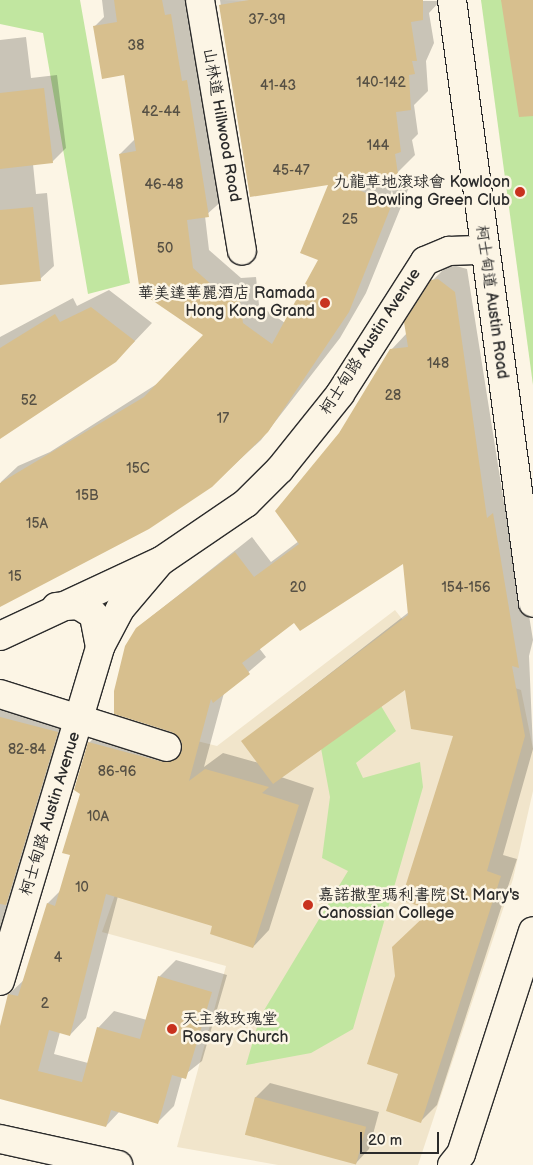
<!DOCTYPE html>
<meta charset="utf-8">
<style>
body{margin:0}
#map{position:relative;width:533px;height:1165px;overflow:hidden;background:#fcf5e5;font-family:"Balsamiq Sans","LXGW WenKai TC",sans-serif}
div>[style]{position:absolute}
.built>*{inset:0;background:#f1e5cb}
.green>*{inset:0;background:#c1e6a0}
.shadow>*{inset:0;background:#0003}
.building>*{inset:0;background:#d7bf8e;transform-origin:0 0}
.roads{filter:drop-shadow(1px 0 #2b2b2b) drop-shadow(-1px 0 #2b2b2b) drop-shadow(0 1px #2b2b2b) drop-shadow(0 -1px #2b2b2b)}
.street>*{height:28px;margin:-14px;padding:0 14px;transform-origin:14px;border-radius:14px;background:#fcf5e5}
.secondary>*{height:28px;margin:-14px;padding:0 14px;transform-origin:14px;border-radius:14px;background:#fcf5e5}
.dots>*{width:14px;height:14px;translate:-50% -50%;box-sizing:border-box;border:2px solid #fcf5e5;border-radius:50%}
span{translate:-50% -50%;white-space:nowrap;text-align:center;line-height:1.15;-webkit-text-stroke:5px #fcf5e5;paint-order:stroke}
.number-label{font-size:14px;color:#565044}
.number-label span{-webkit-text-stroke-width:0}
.street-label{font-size:16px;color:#2b2b2b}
.poi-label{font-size:16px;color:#2b2b2b}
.right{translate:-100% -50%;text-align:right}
.left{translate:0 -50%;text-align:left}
.scale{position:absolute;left:360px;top:1132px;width:79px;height:22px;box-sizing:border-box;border:2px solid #2b2b2b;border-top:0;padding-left:6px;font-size:15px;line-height:18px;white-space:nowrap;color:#2b2b2b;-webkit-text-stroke:4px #fcf5e5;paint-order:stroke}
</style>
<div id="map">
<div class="built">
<div style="clip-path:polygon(395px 610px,437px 663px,521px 690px,533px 749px,533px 791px,513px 879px,418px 1165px,278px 1165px,177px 1147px,226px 966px,102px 932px,167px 747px,173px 735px,217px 746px)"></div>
</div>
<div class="green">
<div style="clip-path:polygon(0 0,80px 0,130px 283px,88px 294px,43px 33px,0 24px)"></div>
<div style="clip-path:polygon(481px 0,533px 0,533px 385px)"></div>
<div style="clip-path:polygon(371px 689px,396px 731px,356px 763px,363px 778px,420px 762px,423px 787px,353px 1029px,311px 1053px,246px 1065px,260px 1017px,348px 871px,322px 858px,330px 797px,318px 732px)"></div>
</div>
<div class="shadow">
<div style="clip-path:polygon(102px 0,188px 0,225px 198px,205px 216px,209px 250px,241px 278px,256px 277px,259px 305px,285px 323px,320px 260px,330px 183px,251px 196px,220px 0,440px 1px,429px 13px,434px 43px,426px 61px,428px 91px,414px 105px,418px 134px,412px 140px,415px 155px,397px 173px,381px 175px,409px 187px,366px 293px,340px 338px,261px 440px,211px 486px,148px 528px,0 606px,1px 482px,18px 466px,50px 452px,160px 382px,204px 335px,120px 154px,135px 139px,125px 74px,95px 26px,104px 17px)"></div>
<div style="clip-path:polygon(26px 37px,31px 78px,57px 75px,66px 148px,52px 162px,33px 164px,36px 194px,47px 193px,54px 266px,40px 279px,0 284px,0 40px)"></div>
<div style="clip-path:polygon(evenodd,449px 264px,467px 269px,504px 503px,510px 498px,533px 640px,529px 656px,533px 749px,503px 855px,517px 859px,437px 1105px,421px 1121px,400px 1074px,433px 910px,454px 735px,406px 687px,281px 777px,314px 788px,269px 930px,253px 947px,214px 925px,118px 896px,86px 1018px,70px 1035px,60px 1032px,54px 1054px,88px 1063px,98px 1028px,114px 1011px,147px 1020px,159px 977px,176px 960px,227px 975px,202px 1061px,182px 1077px,174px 1106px,157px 1123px,120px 1111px,106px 1126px,0 1098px,0 1031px,9px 994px,25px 979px,48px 903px,61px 890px,72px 855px,89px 743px,105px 726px,184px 745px,179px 735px,115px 713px,137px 628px,252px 537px,271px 562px,299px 541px,340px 434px,391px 350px,407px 333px,432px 281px,449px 264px,404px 562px,409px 612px,243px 741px,259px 763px,223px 753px,204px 767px,224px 693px,266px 657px,259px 648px,294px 622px,404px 562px)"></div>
<div style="clip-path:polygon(109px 290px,152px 323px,133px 343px,0 437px,0 337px,73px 298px,77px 306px)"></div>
<div style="clip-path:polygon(0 694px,72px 717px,0 956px)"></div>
<div style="clip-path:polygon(270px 1083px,379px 1112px,369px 1149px,356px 1163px,247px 1134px,256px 1097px)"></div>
</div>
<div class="building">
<div style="clip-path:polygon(114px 0,162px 0,165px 15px,171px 14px,182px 81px,187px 80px,209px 217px,187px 220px,193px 268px,223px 295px,239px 294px,243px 323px,272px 344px,318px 260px,300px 253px,328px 185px,250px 197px,219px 5px,249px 0,423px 0,423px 20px,411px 22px,417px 61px,412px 61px,415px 74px,409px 75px,411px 110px,396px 112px,401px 152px,395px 154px,398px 174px,342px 183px,392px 204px,349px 312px,268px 432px,212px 487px,149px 529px,0 607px,0 483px,144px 397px,203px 335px,140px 292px,119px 154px,136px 151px,124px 75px,102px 79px,93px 26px,117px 22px)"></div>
<div style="clip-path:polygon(501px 0,533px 0,533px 116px,519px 117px)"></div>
<div style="clip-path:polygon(44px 88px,53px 163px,0 169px,0 93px)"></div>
<div style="clip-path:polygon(33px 207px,41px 281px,0 285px,0 210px)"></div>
<div style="clip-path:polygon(438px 279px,455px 292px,487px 518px,493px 513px,519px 668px,512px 666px,525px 736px,487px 871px,501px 876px,421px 1123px,386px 1111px,398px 1074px,367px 1064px,395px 976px,392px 947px,431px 910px,401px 900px,453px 736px,411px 729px,405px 690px,273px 784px,241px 741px,408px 615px,403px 564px,300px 631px,294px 623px,242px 663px,250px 674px,213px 703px,211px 699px,189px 781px,205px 769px,269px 787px,262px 793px,299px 805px,253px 948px,210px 934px,212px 926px,106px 894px,70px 1036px,49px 1030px,38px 1071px,82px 1082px,97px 1027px,140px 1039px,158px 976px,212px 992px,186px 1079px,172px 1075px,158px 1124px,111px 1110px,106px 1127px,0 1099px,0 1026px,8px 994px,18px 996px,47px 903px,55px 906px,70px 855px,62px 853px,80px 794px,74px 790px,88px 742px,163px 762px,177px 759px,182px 751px,182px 743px,172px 732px,114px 714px,114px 691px,125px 646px,136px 628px,235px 552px,254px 577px,299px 544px,275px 511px,339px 433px,390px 349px,408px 347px,404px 322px,431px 280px)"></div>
<div style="clip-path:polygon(91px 307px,135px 341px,116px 362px,0 439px,0 348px,55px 314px,60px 322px)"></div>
<div style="clip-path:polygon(0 717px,58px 732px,6px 905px,0 904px)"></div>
<div style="left:255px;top:1097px;width:115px;height:39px;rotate:15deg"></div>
</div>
<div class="roads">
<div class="street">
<div style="left:200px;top:0;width:254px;rotate:80.5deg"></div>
<div style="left:0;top:636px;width:178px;rotate:-25deg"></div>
<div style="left:161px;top:561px;width:103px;rotate:-34.3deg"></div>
<div style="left:246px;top:503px;width:48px;rotate:-45deg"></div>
<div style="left:280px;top:469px;width:96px;rotate:-51.3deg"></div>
<div style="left:340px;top:394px;width:158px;rotate:-57.4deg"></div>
<div style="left:425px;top:261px;width:26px;rotate:-23deg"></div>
<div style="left:449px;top:251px;width:34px;rotate:-2deg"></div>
<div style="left:100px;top:647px;width:43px;rotate:-62.2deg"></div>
<div style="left:120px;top:609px;width:59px;rotate:-49.8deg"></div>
<div style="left:0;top:694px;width:175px;rotate:17.6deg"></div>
<div style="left:0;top:981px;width:349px;rotate:-73.3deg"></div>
<div style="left:100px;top:647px;width:33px;rotate:-101deg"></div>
<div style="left:94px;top:615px;width:19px;rotate:-148deg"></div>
<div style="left:78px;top:605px;width:22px;rotate:175deg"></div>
</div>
<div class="secondary">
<div style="left:452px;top:0;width:608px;rotate:82.35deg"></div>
<div style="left:0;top:1139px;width:121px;rotate:12.4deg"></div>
<div style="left:452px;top:1165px;width:14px;rotate:-51deg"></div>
<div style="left:461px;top:1154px;width:234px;rotate:-72.1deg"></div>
</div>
</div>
<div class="dots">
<div style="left:520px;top:192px;background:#c8321e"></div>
<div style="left:325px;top:303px;background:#c8321e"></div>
<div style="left:308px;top:905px;background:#c8321e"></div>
<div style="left:172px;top:1029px;background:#c8321e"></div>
</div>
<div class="number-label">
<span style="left:267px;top:20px">37-39</span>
<span style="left:136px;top:46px">38</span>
<span style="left:381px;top:83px">140-142</span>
<span style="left:278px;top:86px">41-43</span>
<span style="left:161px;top:112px">42-44</span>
<span style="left:378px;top:146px">144</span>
<span style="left:291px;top:171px">45-47</span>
<span style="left:164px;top:185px">46-48</span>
<span style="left:350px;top:220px">25</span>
<span style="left:165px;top:249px">50</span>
<span style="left:438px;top:364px">148</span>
<span style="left:393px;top:396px">28</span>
<span style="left:29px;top:401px">52</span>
<span style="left:223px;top:419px">17</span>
<span style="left:138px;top:469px">15C</span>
<span style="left:87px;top:496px">15B</span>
<span style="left:37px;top:524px">15A</span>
<span style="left:15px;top:577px">15</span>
<span style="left:298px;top:588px">20</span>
<span style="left:466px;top:588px">154-156</span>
<span style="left:27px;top:750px">82-84</span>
<span style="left:117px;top:772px">86-96</span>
<span style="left:98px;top:817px">10A</span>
<span style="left:82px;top:888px">10</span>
<span style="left:58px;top:958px">4</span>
<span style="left:45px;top:1004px">2</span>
</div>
<div class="street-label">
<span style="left:221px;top:125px;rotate:80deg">山林道 Hillwood Road</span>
<span style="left:491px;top:302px;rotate:82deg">柯士甸道 Austin Road</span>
<span style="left:371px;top:342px;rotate:-57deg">柯士甸路 Austin Avenue</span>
<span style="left:51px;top:814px;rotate:-73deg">柯士甸路 Austin Avenue</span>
</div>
<div class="poi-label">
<span class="right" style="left:510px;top:192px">九龍草地滾球會 Kowloon<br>Bowling Green Club</span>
<span class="right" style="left:315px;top:303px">華美達華麗酒店 Ramada<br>Hong Kong Grand</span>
<span class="left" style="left:318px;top:905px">嘉諾撒聖瑪利書院 St. Mary's<br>Canossian College</span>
<span class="left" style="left:182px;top:1029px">天主教玫瑰堂<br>Rosary Church</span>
</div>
<div class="scale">20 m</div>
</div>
